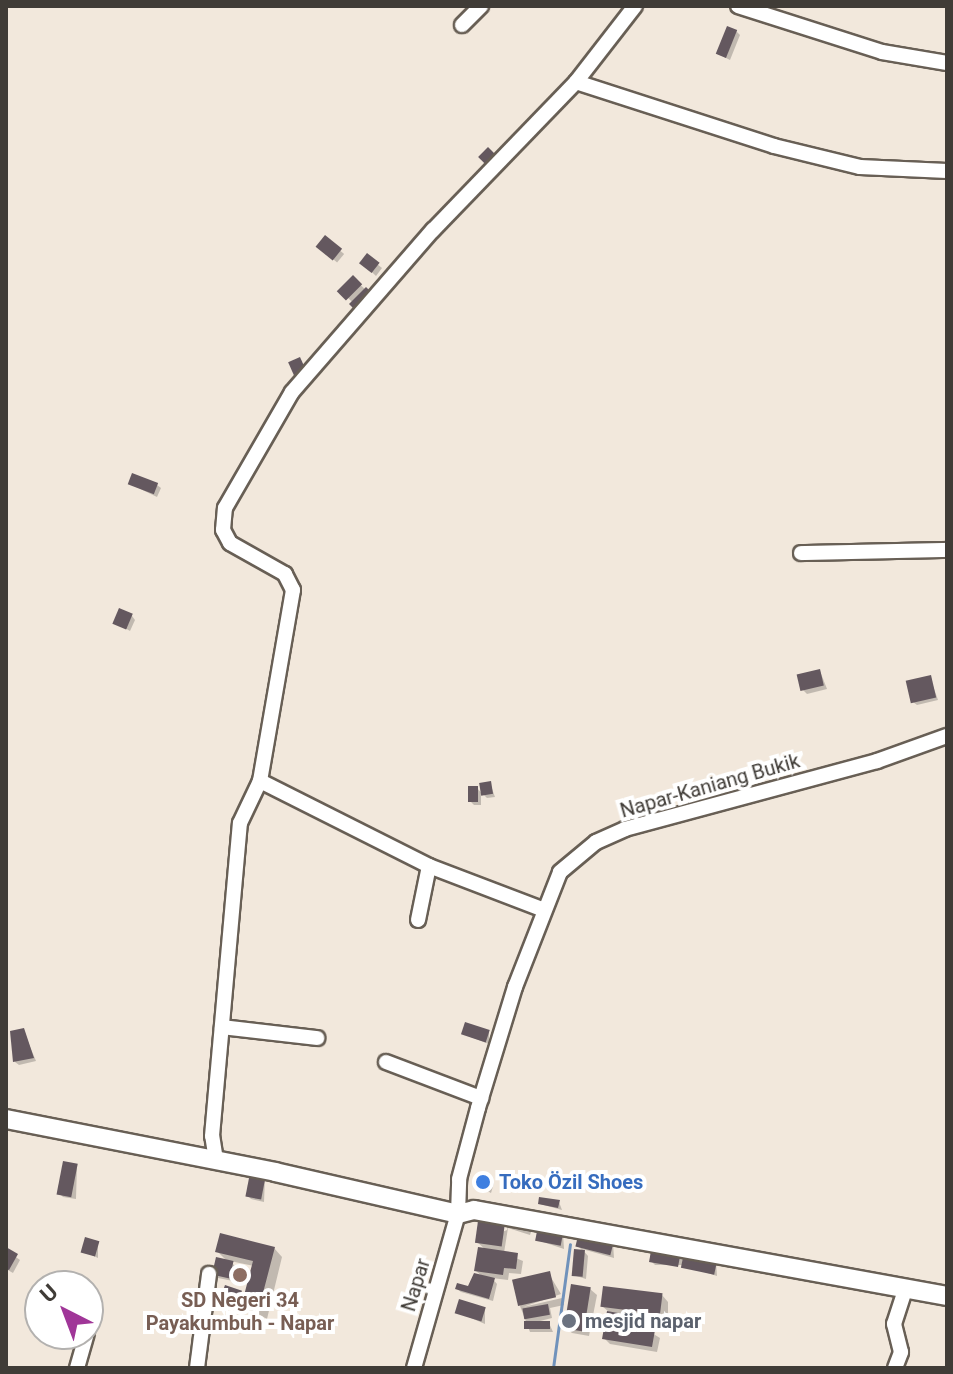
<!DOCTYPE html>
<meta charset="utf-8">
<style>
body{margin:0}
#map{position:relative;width:953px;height:1374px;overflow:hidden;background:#f2e8dc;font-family:Roboto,sans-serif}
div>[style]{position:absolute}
.shadow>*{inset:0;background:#0003;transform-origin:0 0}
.stream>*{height:3px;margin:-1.5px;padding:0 1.5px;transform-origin:1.5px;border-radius:1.5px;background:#7092bb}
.building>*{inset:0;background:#64585f;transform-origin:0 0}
.roads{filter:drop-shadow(2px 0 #685f55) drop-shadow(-2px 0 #685f55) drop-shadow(0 2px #685f55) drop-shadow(0 -2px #685f55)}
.minor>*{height:14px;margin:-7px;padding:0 7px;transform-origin:7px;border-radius:7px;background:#fff}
.major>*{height:18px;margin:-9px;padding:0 9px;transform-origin:9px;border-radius:9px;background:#fff}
.dots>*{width:22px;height:22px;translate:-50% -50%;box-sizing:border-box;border:4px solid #fff;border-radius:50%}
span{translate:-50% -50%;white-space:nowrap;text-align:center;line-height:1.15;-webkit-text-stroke:8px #fff;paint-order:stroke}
.street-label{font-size:20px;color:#403c37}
.shop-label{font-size:20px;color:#366cbe;font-weight:700}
.left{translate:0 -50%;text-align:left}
.education-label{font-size:20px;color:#785e54;font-weight:700}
.worship-label{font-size:20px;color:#5b616d;font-weight:700}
.frame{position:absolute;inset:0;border:8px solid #403c37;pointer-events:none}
.north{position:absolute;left:24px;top:1270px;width:80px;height:80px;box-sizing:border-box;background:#fff;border:2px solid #b3b1af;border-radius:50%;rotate:318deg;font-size:22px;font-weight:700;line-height:32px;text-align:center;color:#403c37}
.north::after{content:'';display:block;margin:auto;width:28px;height:36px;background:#a03698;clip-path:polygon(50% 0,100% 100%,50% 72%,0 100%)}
</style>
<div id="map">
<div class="shadow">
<div style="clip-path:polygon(736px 31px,740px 35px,730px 60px,718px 54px)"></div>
<div style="left:325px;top:238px;width:25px;height:11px;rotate:40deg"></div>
<div style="clip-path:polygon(367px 256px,382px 268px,376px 276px,362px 263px)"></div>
<div style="left:353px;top:278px;width:18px;height:18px;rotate:43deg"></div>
<div style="clip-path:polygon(130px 484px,157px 485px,161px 488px,157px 497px)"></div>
<div style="clip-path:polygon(132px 616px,135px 620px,130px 631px,115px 622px)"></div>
<div style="clip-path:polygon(820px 671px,827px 689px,807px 694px,803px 690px)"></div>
<div style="clip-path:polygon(930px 677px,938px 700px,917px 705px,913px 702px)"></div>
<div style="clip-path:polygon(490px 783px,495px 797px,487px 798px,481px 792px,481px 805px,474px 805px,470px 801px,477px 788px,483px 795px)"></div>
<div style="clip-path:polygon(23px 1030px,36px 1061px,19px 1065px,15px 1062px)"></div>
<div style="clip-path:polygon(489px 1032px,489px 1044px,463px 1034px)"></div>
<div style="clip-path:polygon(77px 1166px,76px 1199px,63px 1197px,60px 1194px)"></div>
<div style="clip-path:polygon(265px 1178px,264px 1202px,251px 1199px,247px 1195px)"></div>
<div style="clip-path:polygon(490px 1179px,494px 1183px,491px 1193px,480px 1187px)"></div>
<div style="clip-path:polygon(559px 1202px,562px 1210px,540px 1204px)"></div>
<div style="clip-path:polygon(509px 1221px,532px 1229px,530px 1235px,508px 1228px,504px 1253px,523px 1261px,521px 1274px,509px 1273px,508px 1280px,492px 1278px,497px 1284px,493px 1301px,461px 1292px,457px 1289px,470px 1288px,483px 1277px,476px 1271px,486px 1250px,477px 1242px,507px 1230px)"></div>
<div style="clip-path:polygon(563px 1233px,564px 1249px,537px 1240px)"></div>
<div style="clip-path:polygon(98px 1242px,98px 1258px,83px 1251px)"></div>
<div style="clip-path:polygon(613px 1243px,614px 1258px,582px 1249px,588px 1256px,586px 1279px,573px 1275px,584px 1252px,578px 1246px)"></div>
<div style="clip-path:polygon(274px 1248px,282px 1257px,267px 1319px,242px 1305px,239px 1313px,224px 1308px,221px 1305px,241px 1292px,246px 1297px,254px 1266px,230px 1261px,236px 1267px,233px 1281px,218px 1278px,214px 1274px,228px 1262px,217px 1251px)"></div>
<div style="clip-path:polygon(6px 1250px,20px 1260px,13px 1273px,6px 1269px)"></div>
<div style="clip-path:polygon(662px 1250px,716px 1262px,717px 1276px,682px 1265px,655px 1265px,651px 1261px)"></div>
<div style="clip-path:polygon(549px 1274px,561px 1294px,523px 1307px,562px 1298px,564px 1305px,550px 1308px,552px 1318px,540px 1321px,549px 1323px,553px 1332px,530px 1332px,520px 1306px)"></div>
<div style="clip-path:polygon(590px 1289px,597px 1295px,589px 1336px,572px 1333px,565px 1327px)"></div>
<div style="clip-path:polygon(662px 1295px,668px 1302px,668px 1329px,634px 1322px,660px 1338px,657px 1352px,610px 1344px,604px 1338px,609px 1312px,602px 1306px)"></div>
<div style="clip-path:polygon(88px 1296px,98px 1301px,97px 1310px,88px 1309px)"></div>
<div style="clip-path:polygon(485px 1309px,485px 1324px,457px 1312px)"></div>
</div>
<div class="stream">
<div style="left:553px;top:1368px;width:125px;rotate:-82.2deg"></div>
</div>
<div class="building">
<div style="left:727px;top:26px;width:11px;height:30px;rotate:22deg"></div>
<div style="left:488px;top:147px;width:13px;height:14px;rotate:45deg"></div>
<div style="left:325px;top:235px;width:22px;height:15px;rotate:39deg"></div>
<div style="left:367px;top:253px;width:16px;height:13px;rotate:38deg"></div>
<div style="left:353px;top:275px;width:13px;height:23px;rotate:45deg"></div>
<div style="left:366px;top:287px;width:13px;height:24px;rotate:45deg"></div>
<div style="left:300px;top:357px;width:17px;height:13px;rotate:66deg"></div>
<div style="left:132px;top:473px;width:28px;height:12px;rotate:21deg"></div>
<div style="left:119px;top:608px;width:15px;height:17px;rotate:23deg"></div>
<div style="left:820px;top:669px;width:17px;height:24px;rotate:77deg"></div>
<div style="left:931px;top:675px;width:23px;height:26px;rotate:77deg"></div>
<div style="left:491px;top:781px;width:13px;height:12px;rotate:81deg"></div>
<div style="left:478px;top:786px;width:16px;height:10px;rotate:90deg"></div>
<div style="left:465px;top:1022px;width:26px;height:13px;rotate:18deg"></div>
<div style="clip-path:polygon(24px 1028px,34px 1058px,13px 1062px,10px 1031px)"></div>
<div style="left:63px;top:1161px;width:15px;height:34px;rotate:11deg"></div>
<div style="left:250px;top:1173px;width:16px;height:24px;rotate:11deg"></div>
<div style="clip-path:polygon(477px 1174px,492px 1177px,488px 1191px,478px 1188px)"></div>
<div style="clip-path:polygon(539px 1197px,560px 1200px,558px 1208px,538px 1204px)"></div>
<div style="left:478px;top:1221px;width:27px;height:22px;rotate:8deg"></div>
<div style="left:538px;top:1226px;width:26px;height:15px;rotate:11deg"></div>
<div style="left:579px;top:1232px;width:36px;height:15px;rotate:14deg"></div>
<div style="clip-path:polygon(220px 1233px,275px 1247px,258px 1312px,241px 1307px,253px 1261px,215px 1252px)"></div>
<div style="left:85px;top:1237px;width:15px;height:16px;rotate:16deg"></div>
<div style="clip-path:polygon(6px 1247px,18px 1254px,9px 1270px,6px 1269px)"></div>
<div style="clip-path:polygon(478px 1247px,518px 1253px,516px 1269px,504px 1268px,503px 1275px,474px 1271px)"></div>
<div style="left:574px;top:1249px;width:11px;height:27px;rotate:5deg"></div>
<div style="clip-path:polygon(651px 1251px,681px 1251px,678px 1267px,649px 1262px)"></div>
<div style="left:684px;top:1253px;width:34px;height:15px;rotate:12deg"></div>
<div style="left:216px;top:1257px;width:18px;height:18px;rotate:13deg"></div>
<div style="left:550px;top:1271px;width:27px;height:39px;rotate:77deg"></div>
<div style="clip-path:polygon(474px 1273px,495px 1278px,489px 1299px,455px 1289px,457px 1283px,468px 1286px)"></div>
<div style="left:571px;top:1284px;width:20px;height:45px;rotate:9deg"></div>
<div style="left:225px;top:1285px;width:18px;height:21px;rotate:19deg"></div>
<div style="left:603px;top:1286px;width:60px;height:21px;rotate:7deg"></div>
<div style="left:459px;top:1299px;width:28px;height:15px;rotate:17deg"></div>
<div style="left:548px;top:1304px;width:11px;height:26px;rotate:80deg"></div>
<div style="clip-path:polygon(607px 1311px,629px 1315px,628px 1325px,655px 1330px,652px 1347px,602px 1339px)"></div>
<div style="left:632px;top:1313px;width:35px;height:10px;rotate:10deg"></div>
<div style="left:524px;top:1321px;width:26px;height:8px"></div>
</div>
<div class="roads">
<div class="minor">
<div style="left:738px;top:6px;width:151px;rotate:17.7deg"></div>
<div style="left:882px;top:52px;width:66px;rotate:9.6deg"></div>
<div style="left:462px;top:25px;width:27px;rotate:-45deg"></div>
<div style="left:576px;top:82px;width:208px;rotate:17.9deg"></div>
<div style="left:774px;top:146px;width:89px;rotate:13.7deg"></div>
<div style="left:860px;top:167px;width:87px;rotate:2.6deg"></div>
<div style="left:801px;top:553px;width:146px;rotate:-1.2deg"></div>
<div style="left:260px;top:781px;width:189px;rotate:26.7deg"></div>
<div style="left:429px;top:866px;width:123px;rotate:20.9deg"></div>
<div style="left:418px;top:920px;width:55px;rotate:-78.5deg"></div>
<div style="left:222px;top:1027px;width:96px;rotate:6.6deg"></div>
<div style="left:386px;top:1062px;width:102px;rotate:20.8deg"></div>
<div style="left:216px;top:1160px;width:24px;rotate:-99deg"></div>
<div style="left:212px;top:1136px;width:314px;rotate:-84.9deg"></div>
<div style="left:240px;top:823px;width:47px;rotate:-64.5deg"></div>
<div style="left:260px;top:781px;width:194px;rotate:-80.2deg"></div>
<div style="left:293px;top:590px;width:18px;rotate:-117deg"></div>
<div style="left:285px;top:574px;width:63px;rotate:-150.6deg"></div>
<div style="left:230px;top:543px;width:15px;rotate:-118deg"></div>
<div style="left:223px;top:530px;width:22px;rotate:-85deg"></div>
<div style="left:225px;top:508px;width:134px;rotate:-60deg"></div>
<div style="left:292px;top:392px;width:215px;rotate:-49deg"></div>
<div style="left:433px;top:230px;width:206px;rotate:-46deg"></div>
<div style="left:576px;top:82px;width:96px;rotate:-52.2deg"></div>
<div style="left:77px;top:1368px;width:35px;rotate:-74deg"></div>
<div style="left:197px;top:1368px;width:95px;rotate:-82.7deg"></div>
<div style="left:414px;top:1368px;width:160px;rotate:-74.1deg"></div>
<div style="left:458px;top:1214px;width:35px;rotate:-88deg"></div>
<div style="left:459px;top:1179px;width:73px;rotate:-75deg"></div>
<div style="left:478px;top:1108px;width:127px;rotate:-73deg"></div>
<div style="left:515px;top:987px;width:123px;rotate:-68.6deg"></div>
<div style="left:560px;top:872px;width:47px;rotate:-39.8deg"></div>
<div style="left:596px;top:842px;width:32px;rotate:-24deg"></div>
<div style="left:625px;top:829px;width:261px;rotate:-15.1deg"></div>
<div style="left:877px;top:761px;width:74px;rotate:-19.7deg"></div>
<div style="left:895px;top:1368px;width:17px;rotate:-69deg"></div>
<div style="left:901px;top:1352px;width:29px;rotate:-104deg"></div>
<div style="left:894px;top:1324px;width:38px;rotate:-72deg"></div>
</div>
<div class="major">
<div style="left:6px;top:1119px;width:274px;rotate:11.1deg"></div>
<div style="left:275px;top:1172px;width:188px;rotate:12.9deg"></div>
<div style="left:458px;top:1214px;width:16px;rotate:-14deg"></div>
<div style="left:474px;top:1210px;width:481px;rotate:10.3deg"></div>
</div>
</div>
<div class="dots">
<div style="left:483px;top:1182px;background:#3f7fe0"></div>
<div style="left:240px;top:1275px;background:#8d6e63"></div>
<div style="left:569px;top:1321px;background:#6b7280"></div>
</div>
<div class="street-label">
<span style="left:710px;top:786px;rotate:-16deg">Napar-Kaniang Bukik</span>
<span style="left:416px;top:1285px;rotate:-73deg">Napar</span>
</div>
<div class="shop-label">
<span class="left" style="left:499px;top:1182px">Toko Özil Shoes</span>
</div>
<div class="education-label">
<span style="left:240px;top:1312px">SD Negeri 34<br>Payakumbuh - Napar</span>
</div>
<div class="worship-label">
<span class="left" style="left:585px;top:1321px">mesjid napar</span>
</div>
<div class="frame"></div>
<div class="north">U</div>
</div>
